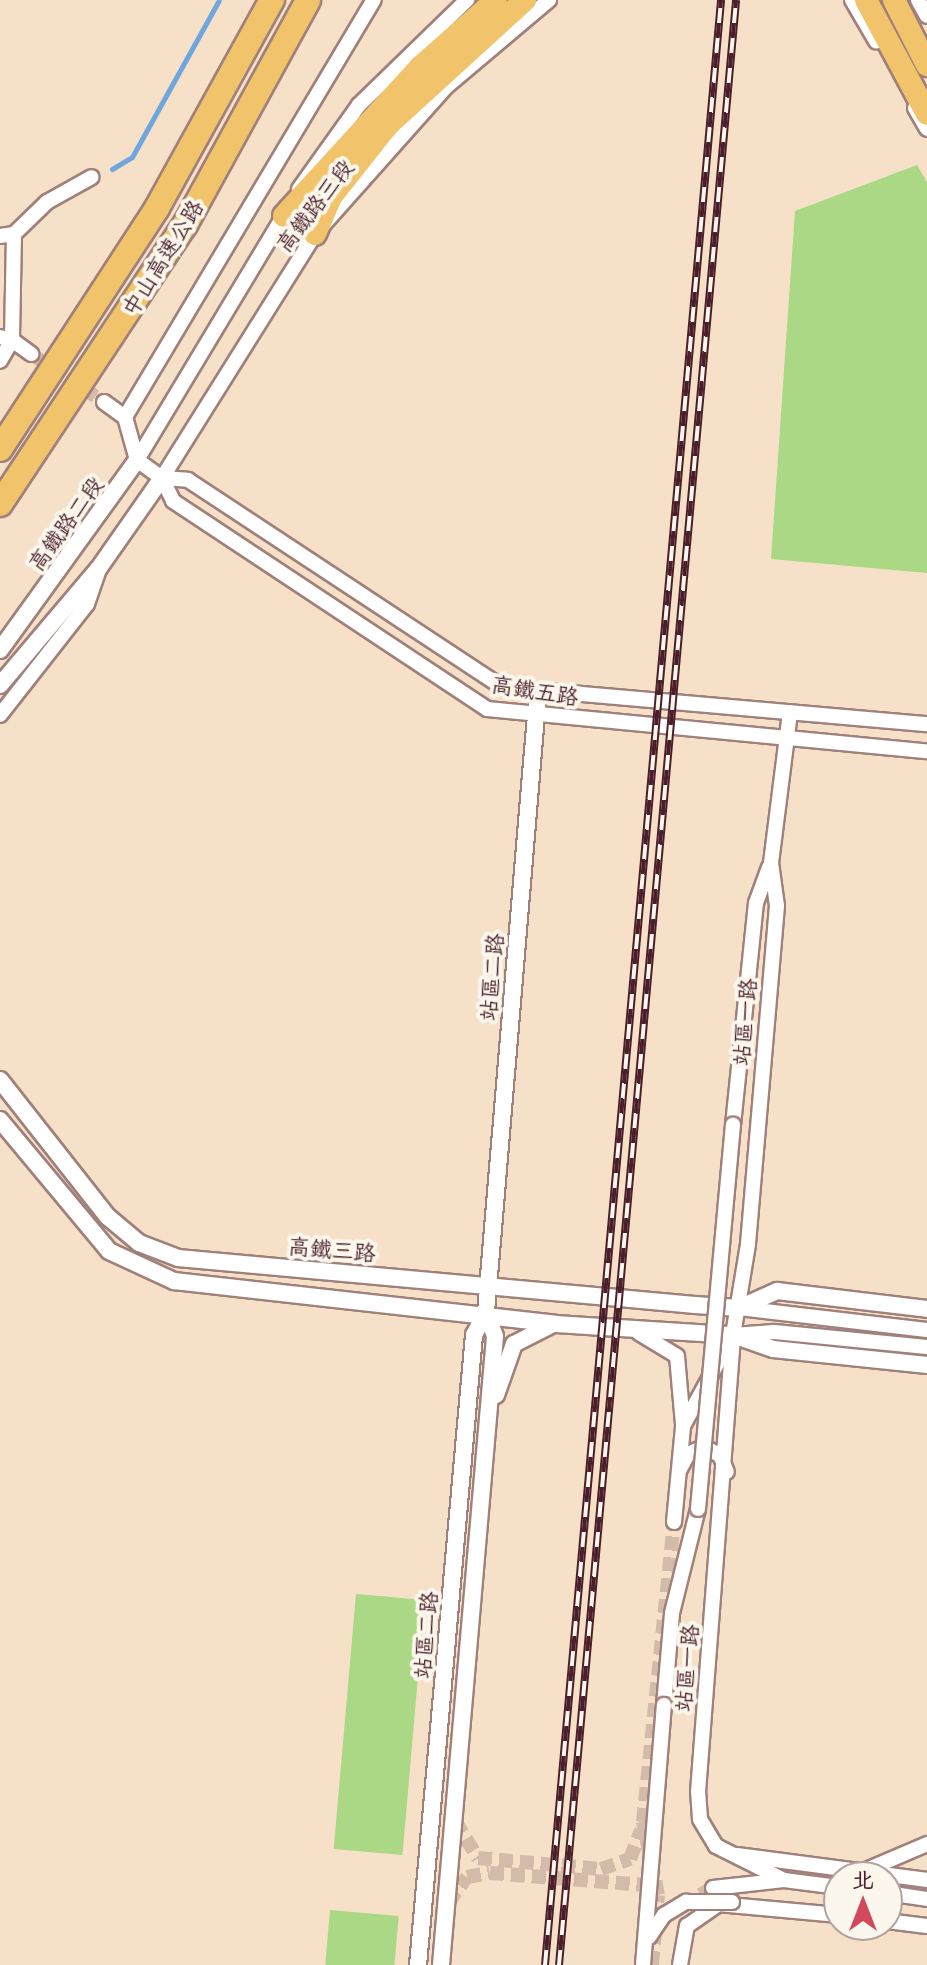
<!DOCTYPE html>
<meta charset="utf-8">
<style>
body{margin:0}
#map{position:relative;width:927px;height:1965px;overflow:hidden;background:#f6e1c8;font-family:Delius,"LXGW WenKai TC",sans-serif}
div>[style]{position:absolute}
.green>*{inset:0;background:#abd885;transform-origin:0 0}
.stream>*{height:5px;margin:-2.5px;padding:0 2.5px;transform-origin:2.5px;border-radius:2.5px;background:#6ea6dd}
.minor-tunnel>*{height:14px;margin-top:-7px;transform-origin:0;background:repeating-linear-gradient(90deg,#d4baa9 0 14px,transparent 0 21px)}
.roads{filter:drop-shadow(2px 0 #a0807a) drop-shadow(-2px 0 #a0807a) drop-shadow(0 2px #a0807a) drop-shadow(0 -2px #a0807a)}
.minor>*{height:14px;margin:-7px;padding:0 7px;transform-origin:7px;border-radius:7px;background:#fff}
.tertiary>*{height:16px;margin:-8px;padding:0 8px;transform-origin:8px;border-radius:8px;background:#fff}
.trunk>*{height:22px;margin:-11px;padding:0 11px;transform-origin:11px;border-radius:11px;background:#f1c36a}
.motorway>*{height:24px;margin:-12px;padding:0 12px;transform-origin:12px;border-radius:12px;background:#f1c36a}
.rail>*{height:8px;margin-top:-4px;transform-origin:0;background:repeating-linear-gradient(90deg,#fbf7ec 0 15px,#4a1f2b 0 30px);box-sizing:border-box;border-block:2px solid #4a1f2b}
.bridges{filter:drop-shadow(2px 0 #a0807a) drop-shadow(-2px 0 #a0807a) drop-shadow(0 2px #a0807a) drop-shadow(0 -2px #a0807a)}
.minor-bridge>*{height:14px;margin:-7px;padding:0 7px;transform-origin:7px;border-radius:7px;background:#fff}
span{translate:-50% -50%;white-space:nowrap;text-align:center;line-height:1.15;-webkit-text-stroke:8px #fbf7ec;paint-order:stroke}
.street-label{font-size:22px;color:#4a1f2b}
.north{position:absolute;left:823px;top:1861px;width:80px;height:80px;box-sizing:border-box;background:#fbf7ec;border:2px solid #b4a19f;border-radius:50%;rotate:0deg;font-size:22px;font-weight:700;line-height:32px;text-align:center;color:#4a1f2b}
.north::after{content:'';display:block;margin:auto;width:28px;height:36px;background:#d1495b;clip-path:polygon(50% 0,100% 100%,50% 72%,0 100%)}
</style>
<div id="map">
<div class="green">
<div style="clip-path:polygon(917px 165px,927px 182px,927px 573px,771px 559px,795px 211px)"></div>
<div style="left:356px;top:1594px;width:69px;height:256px;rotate:5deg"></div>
<div style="left:330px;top:1910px;width:69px;height:55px;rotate:5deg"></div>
</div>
<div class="stream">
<div style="left:112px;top:169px;width:23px;rotate:-31deg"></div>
<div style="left:132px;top:157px;width:179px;rotate:-61deg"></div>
</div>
<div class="minor-tunnel">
<div style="left:31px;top:354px;width:87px;rotate:33.3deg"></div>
<div style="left:455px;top:1821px;width:44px;rotate:58.1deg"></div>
<div style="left:478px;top:1858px;width:123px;rotate:5.1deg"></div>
<div style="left:601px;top:1869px;width:31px;rotate:-19deg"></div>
<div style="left:630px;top:1859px;width:31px;rotate:-69deg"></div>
<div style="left:448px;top:1903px;width:32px;rotate:-54deg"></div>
<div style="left:467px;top:1877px;width:23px;rotate:-10deg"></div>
<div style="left:490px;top:1873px;width:156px;rotate:4.4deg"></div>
<div style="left:646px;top:1885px;width:14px;rotate:36deg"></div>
<div style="left:682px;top:1905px;width:35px;rotate:-29deg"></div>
<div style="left:652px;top:1965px;width:70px;rotate:-85.1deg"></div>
<div style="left:658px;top:1895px;width:75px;rotate:-101.6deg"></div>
<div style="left:643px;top:1822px;width:302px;rotate:-84.1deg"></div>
</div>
<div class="roads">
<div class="minor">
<div style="left:852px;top:0;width:48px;rotate:59.7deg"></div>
<div style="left:918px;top:0;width:18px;rotate:61deg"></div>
<div style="left:915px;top:108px;width:24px;rotate:60deg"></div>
<div style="left:299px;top:189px;width:103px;rotate:-54.5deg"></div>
<div style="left:359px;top:105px;width:151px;rotate:-44.2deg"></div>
<div style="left:14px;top:234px;width:46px;rotate:-44.1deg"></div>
<div style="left:47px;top:202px;width:51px;rotate:-29.1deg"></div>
<div style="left:0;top:236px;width:14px;rotate:-8deg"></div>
<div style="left:14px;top:234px;width:106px;rotate:91.1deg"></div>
<div style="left:12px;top:340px;width:24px;rotate:36deg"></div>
<div style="left:0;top:337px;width:12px;rotate:14deg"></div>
<div style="left:12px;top:340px;width:24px;rotate:120deg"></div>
<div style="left:104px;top:402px;width:26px;rotate:36deg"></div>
<div style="left:125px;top:417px;width:45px;rotate:74.4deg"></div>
<div style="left:125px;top:417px;width:486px;rotate:-59.2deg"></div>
<div style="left:137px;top:460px;width:31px;rotate:36deg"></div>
<div style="left:162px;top:478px;width:25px;rotate:64deg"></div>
<div style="left:173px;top:501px;width:377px;rotate:33.5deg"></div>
<div style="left:487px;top:709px;width:442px;rotate:5.5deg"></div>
<div style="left:137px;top:460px;width:292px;rotate:-59deg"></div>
<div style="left:162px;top:478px;width:26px;rotate:4deg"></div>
<div style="left:188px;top:480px;width:376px;rotate:33.4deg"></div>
<div style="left:502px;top:687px;width:427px;rotate:5deg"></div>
<div style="left:162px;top:478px;width:288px;rotate:-57.9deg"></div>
<div style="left:315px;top:234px;width:197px;rotate:-48.3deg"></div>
<div style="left:446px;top:87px;width:135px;rotate:-40.2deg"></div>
<div style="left:0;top:715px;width:141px;rotate:-51.9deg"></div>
<div style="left:87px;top:604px;width:34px;rotate:-71deg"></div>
<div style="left:733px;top:1125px;width:223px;rotate:-84.1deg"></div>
<div style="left:756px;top:903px;width:38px;rotate:-70deg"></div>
<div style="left:739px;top:1308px;width:189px;rotate:6.7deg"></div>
<div style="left:639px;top:1333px;width:44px;rotate:31.2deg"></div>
<div style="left:677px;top:1356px;width:69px;rotate:85deg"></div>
<div style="left:733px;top:1335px;width:41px;rotate:-4.2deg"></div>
<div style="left:774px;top:1332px;width:154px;rotate:5.6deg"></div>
<div style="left:680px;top:1469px;width:17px;rotate:-62deg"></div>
<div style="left:688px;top:1454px;width:17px;rotate:-24deg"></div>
<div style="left:704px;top:1447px;width:18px;rotate:27deg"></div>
<div style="left:720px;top:1455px;width:18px;rotate:68deg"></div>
<div style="left:674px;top:1522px;width:96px;rotate:-84.6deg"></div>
<div style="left:683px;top:1426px;width:104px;rotate:-61.2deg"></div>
<div style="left:664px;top:1705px;width:92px;rotate:-85deg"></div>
<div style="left:672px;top:1613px;width:107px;rotate:-76deg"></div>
<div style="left:737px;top:1855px;width:192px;rotate:7.5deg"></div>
<div style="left:864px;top:1871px;width:69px;rotate:-23.2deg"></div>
<div style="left:784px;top:1880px;width:76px;rotate:-153.4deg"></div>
<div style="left:716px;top:1846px;width:31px;rotate:-121deg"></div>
<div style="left:700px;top:1819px;width:27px;rotate:-94deg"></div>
<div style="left:698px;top:1792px;width:458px;rotate:-85.6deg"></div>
<div style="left:733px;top:1335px;width:92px;rotate:-80.6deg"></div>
<div style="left:748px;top:1244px;width:339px;rotate:-85.1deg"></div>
<div style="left:777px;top:906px;width:43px;rotate:-97.9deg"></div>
<div style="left:771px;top:863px;width:152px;rotate:-82.8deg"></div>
<div style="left:713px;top:1888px;width:71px;rotate:-6.4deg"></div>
<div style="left:784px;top:1880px;width:55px;rotate:7.3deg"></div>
<div style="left:887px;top:1893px;width:40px;rotate:8.5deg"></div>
<div style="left:887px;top:1921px;width:40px;rotate:7.1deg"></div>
<div style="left:680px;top:1965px;width:40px;rotate:-80deg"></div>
<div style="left:687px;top:1926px;width:38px;rotate:-35deg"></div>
<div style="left:718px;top:1904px;width:121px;rotate:5.2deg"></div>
</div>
<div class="tertiary">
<div style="left:0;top:650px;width:234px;rotate:-54.2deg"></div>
<div style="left:0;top:685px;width:153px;rotate:-49.8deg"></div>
<div style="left:99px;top:568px;width:110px;rotate:-55deg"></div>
<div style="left:0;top:1080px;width:174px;rotate:51.8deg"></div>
<div style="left:108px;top:1217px;width:40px;rotate:40deg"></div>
<div style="left:139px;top:1243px;width:42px;rotate:21deg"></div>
<div style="left:178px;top:1258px;width:519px;rotate:5.19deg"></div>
<div style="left:695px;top:1305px;width:44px;rotate:3.9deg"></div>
<div style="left:739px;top:1308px;width:42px;rotate:-24.1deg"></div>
<div style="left:777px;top:1291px;width:151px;rotate:6.8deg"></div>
<div style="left:0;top:1120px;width:170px;rotate:50.2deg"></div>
<div style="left:109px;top:1251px;width:72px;rotate:24.8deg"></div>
<div style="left:174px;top:1281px;width:384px;rotate:6.4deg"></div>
<div style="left:556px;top:1324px;width:177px;rotate:3.6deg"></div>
<div style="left:733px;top:1335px;width:42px;rotate:19.3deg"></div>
<div style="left:773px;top:1349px;width:155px;rotate:5.9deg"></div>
<div style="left:496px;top:1395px;width:54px;rotate:-70.6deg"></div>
<div style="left:514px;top:1344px;width:42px;rotate:-27.2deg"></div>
<div style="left:418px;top:1965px;width:632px;rotate:-84.92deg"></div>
<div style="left:474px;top:1335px;width:26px;rotate:-62deg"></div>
<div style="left:441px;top:1965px;width:631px;rotate:-85.09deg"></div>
<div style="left:495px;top:1336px;width:26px;rotate:-111deg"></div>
<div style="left:486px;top:1312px;width:622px;rotate:-85.21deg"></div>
</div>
<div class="trunk">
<div style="left:866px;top:0;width:129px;rotate:61.8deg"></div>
<div style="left:894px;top:0;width:73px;rotate:63.1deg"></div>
<div style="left:284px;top:216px;width:202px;rotate:-47.6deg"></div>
<div style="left:420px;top:67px;width:101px;rotate:-41.4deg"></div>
<div style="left:315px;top:234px;width:40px;rotate:-66.6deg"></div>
<div style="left:331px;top:197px;width:90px;rotate:-51.7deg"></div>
<div style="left:387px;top:126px;width:187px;rotate:-42.4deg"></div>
</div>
<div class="motorway">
<div style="left:0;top:449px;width:288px;rotate:-56.9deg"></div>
<div style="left:157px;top:208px;width:238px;rotate:-61.1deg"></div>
<div style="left:0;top:504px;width:335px;rotate:-56.5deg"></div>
<div style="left:185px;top:225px;width:256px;rotate:-61.3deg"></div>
</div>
</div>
<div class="rail">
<div style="left:545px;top:1965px;width:1973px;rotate:-84.88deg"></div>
<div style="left:559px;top:1965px;width:1973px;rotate:-84.85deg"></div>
</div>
<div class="bridges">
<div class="minor-bridge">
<div style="left:698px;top:1509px;width:386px;rotate:-84.8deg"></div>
<div style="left:649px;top:1937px;width:27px;rotate:-56deg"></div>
<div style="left:664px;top:1915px;width:26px;rotate:-31deg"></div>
<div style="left:686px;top:1902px;width:46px"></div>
<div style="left:643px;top:1965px;width:261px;rotate:-85.4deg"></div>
</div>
</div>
<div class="street-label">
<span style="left:315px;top:206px;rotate:-52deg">高鐵路三段</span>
<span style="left:163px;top:258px;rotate:-58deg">中山高速公路</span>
<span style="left:66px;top:524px;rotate:-54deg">高鐵路二段</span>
<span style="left:535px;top:691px;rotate:9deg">高鐵五路</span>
<span style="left:492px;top:977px;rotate:-85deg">站區二路</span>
<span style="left:745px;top:1022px;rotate:-85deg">站區一路</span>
<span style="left:332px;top:1250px;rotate:5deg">高鐵三路</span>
<span style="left:426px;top:1635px;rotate:-85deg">站區二路</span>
<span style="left:687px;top:1668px;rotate:-85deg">站區一路</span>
</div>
<div class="north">北</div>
</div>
